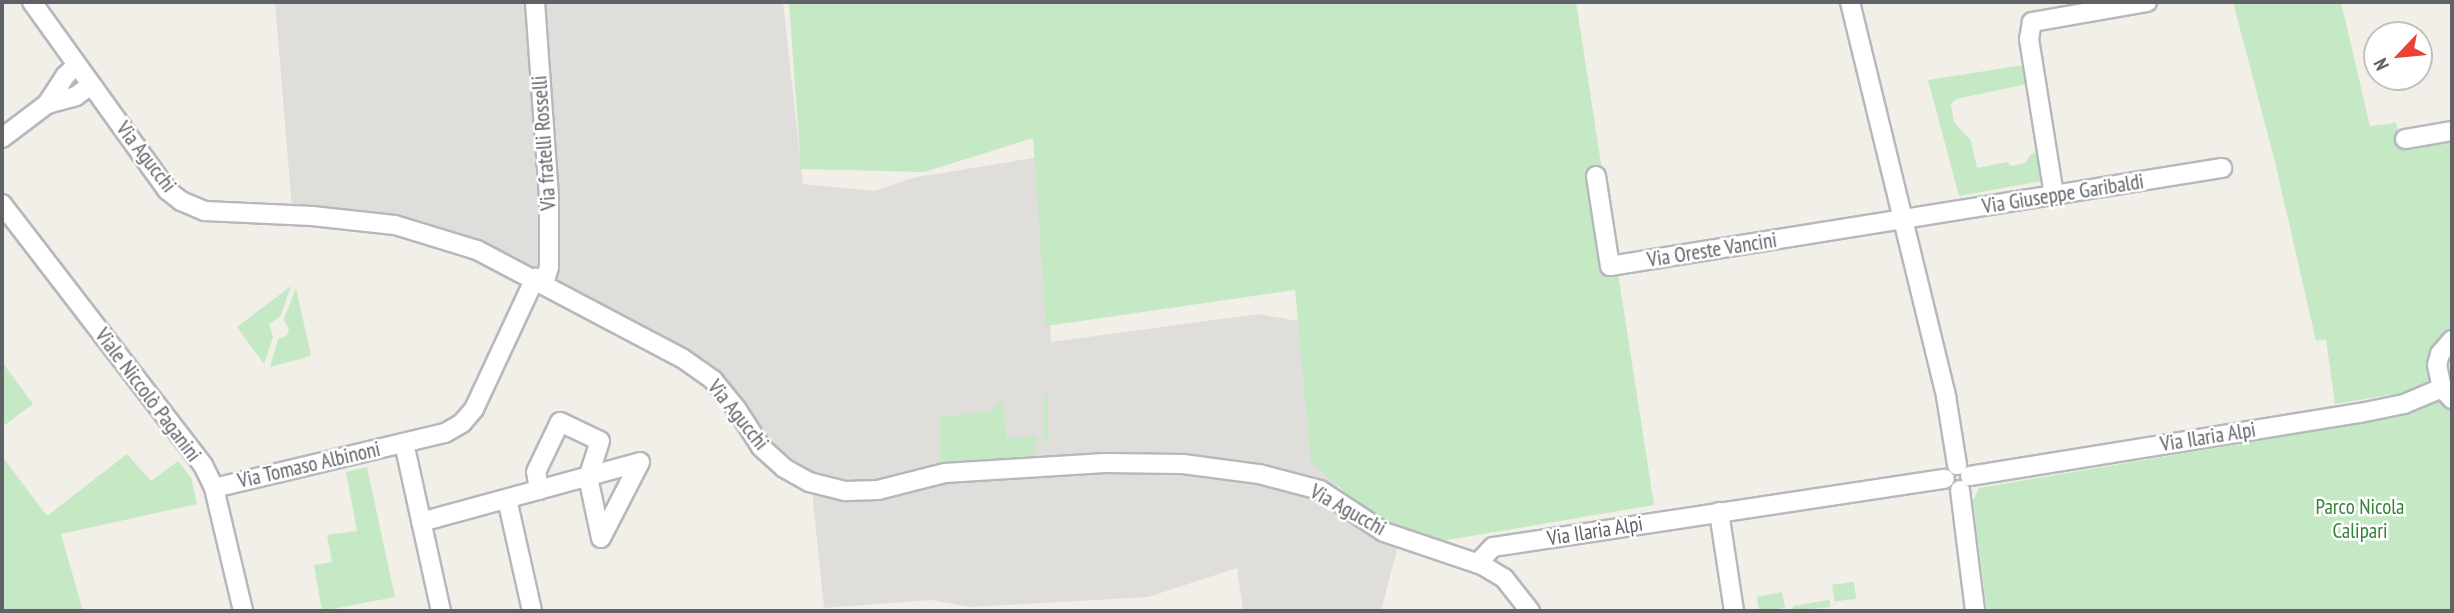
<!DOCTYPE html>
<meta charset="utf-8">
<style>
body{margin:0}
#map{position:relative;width:2454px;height:613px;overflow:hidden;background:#f1efe8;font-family:"PT Sans Narrow",sans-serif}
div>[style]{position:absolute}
.industrial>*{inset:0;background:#e0deda}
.green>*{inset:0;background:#c5e8c5;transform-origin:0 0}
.roads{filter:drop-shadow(2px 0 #b5b8bc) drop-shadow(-2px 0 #b5b8bc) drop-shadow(0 2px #b5b8bc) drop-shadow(0 -2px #b5b8bc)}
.street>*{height:18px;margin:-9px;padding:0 9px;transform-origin:9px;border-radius:9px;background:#fff}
span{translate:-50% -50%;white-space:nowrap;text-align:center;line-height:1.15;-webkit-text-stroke:5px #fff;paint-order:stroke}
.street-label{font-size:21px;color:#5f6368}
.park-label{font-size:21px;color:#348238}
.frame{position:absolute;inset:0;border:4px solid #5f6368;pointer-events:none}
.north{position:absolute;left:2363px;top:21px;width:70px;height:70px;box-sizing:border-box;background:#fff;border:2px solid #bfc1c3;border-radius:50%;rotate:244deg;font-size:19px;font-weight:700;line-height:28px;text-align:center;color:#5f6368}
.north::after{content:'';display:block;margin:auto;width:24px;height:32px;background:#ea4335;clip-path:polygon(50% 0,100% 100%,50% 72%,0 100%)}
</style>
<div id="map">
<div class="industrial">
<div style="clip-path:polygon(275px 2px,783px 2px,803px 184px,875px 191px,912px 178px,1039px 157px,1051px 342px,1258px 314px,1321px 325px,1329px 462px,1339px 493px,1401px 534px,1381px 611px,1243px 611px,1237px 568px,1148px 597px,971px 607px,931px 600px,824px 608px,812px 491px,689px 362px,510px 270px,422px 234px,293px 220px)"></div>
</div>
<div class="green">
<div style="clip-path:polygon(789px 2px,1576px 2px,1654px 505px,1441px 541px,1405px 532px,1372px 515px,1311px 463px,1295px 290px,1046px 326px,1033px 138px,924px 172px,801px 169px)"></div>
<div style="clip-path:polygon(2233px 2px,2341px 2px,2370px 126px,2396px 123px,2402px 149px,2452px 141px,2452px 333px,2433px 381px,2393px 398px,2389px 395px,2335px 404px,2326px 339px,2316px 341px,2275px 162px)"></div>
<div style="clip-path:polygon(2024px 65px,2027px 84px,1956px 99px,1951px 104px,1954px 122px,1971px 141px,1977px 168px,2007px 162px,2011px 166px,2025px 163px,2031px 154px,2038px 151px,2043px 181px,1959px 196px,1928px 80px)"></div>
<div style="clip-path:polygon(291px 286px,280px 317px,269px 324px,273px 337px,264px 364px,237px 327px)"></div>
<div style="clip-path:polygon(296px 288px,311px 356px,270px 367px,278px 339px,286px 336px,289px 330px,284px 319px)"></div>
<div style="clip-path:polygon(2px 362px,33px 404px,2px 427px)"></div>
<div style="left:1044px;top:393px;width:4px;height:49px"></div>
<div style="clip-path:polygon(2441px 398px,2452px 407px,2452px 611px,1987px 611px,1973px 501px,1979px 488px,2398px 417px)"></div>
<div style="clip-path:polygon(1001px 401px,1004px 403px,1006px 438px,1037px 436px,1036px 453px,1031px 456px,944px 464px,940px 458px,939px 417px,989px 411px)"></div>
<div style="clip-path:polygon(127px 454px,151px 481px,178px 461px,191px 478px,197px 504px,61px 534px,83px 611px,2px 611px,2px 456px,47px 516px)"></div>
<div style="clip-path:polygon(367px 467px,395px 597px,322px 611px,314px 565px,332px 562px,327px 535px,357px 531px,346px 472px)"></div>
<div style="left:1854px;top:582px;width:17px;height:22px;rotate:83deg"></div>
<div style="left:1782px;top:592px;width:16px;height:26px;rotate:79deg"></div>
<div style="clip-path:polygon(1829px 600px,1831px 607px,1791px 611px,1794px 606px)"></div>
</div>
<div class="roads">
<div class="street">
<div style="left:32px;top:2px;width:231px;rotate:54.3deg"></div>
<div style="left:167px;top:190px;width:18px;rotate:38deg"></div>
<div style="left:181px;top:201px;width:26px;rotate:23deg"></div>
<div style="left:205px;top:211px;width:107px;rotate:2.7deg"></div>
<div style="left:312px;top:216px;width:83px;rotate:6.2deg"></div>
<div style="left:395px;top:225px;width:86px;rotate:17deg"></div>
<div style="left:477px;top:250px;width:232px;rotate:27.8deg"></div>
<div style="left:682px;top:358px;width:38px;rotate:35deg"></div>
<div style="left:713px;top:380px;width:36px;rotate:51deg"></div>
<div style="left:736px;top:408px;width:46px;rotate:57.3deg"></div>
<div style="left:761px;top:447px;width:31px;rotate:42deg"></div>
<div style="left:784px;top:468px;width:29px;rotate:29deg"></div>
<div style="left:809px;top:482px;width:38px;rotate:14deg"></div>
<div style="left:846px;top:491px;width:32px;rotate:-2deg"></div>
<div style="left:878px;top:490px;width:69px;rotate:-14.2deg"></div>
<div style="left:945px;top:473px;width:160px;rotate:-3.6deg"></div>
<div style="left:1105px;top:463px;width:78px;rotate:0.7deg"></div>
<div style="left:1183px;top:464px;width:77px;rotate:7.5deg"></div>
<div style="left:1259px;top:474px;width:63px;rotate:14.7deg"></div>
<div style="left:1320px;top:490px;width:77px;rotate:33.3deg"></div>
<div style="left:1384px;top:532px;width:103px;rotate:18.6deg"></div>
<div style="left:1482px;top:565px;width:26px;rotate:31deg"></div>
<div style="left:1504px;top:578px;width:42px;rotate:51.8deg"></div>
<div style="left:535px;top:2px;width:197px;rotate:85.9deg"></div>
<div style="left:549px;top:199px;width:68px;rotate:90deg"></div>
<div style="left:549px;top:267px;width:17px;rotate:107deg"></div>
<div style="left:1850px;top:2px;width:406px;rotate:76.3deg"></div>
<div style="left:1946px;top:396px;width:70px;rotate:80.9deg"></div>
<div style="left:47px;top:104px;width:30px;rotate:-15deg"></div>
<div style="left:76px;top:96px;width:19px;rotate:-36deg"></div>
<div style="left:2px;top:138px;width:56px;rotate:-37.1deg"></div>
<div style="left:47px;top:104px;width:33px;rotate:-57deg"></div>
<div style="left:65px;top:76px;width:16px;rotate:-43deg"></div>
<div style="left:2405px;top:139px;width:48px;rotate:-9.7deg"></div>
<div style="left:1596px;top:176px;width:91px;rotate:81.2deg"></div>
<div style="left:1610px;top:266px;width:620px;rotate:-9.1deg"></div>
<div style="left:2054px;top:195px;width:158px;rotate:-99.1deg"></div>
<div style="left:2029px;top:39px;width:17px;rotate:-80deg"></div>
<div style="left:2032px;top:22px;width:117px;rotate:-9.9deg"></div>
<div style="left:2px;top:204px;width:329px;rotate:52.4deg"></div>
<div style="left:203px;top:465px;width:25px;rotate:64deg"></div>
<div style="left:214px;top:488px;width:126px;rotate:76.7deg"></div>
<div style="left:2452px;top:340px;width:18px;rotate:131deg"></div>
<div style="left:2440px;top:354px;width:11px;rotate:105deg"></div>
<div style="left:2437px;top:365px;width:24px;rotate:78deg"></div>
<div style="left:2442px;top:388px;width:15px;rotate:48deg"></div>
<div style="left:404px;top:443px;width:172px;rotate:77.6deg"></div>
<div style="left:1970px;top:476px;width:395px;rotate:-9.2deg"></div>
<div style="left:2360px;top:413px;width:45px;rotate:-11.6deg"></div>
<div style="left:2404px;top:404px;width:41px;rotate:-22.8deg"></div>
<div style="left:214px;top:488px;width:237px;rotate:-13.4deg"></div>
<div style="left:445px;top:433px;width:20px;rotate:-30deg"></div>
<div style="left:462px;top:423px;width:18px;rotate:-49deg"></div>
<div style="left:474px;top:409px;width:145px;rotate:-65deg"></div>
<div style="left:539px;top:490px;width:18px;rotate:-99deg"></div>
<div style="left:536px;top:472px;width:55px;rotate:-64.4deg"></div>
<div style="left:560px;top:422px;width:44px;rotate:25.4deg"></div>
<div style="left:600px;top:441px;width:38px;rotate:108deg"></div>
<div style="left:588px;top:477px;width:62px;rotate:78deg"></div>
<div style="left:1960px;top:490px;width:122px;rotate:82.9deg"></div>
<div style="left:507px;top:499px;width:115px;rotate:77.4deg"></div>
<div style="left:1719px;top:512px;width:100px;rotate:81.4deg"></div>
<div style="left:421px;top:522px;width:227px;rotate:-15.3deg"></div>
<div style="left:601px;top:538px;width:85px;rotate:-62.8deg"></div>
<div style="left:1478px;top:563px;width:22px;rotate:-47deg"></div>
<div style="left:1493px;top:547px;width:457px;rotate:-8.6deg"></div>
</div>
</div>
<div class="street-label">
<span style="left:544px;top:143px;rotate:-94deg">Via fratelli Rosselli</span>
<span style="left:146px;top:157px;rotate:52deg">Via Agucchi</span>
<span style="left:2063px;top:194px;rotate:-9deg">Via Giuseppe Garibaldi</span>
<span style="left:1712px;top:250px;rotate:-9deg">Via Oreste Vancini</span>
<span style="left:148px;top:395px;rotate:53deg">Viale Niccolò Paganini</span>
<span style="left:738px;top:415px;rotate:51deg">Via Agucchi</span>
<span style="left:2208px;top:437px;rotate:-9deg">Via Ilaria Alpi</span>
<span style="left:309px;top:465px;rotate:-13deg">Via Tomaso Albinoni</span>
<span style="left:1348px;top:510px;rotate:29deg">Via Agucchi</span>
<span style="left:1595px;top:531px;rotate:-9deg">Via Ilaria Alpi</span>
</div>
<div class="park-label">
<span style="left:2360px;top:519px">Parco Nicola<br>Calipari</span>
</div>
<div class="frame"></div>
<div class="north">N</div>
</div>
